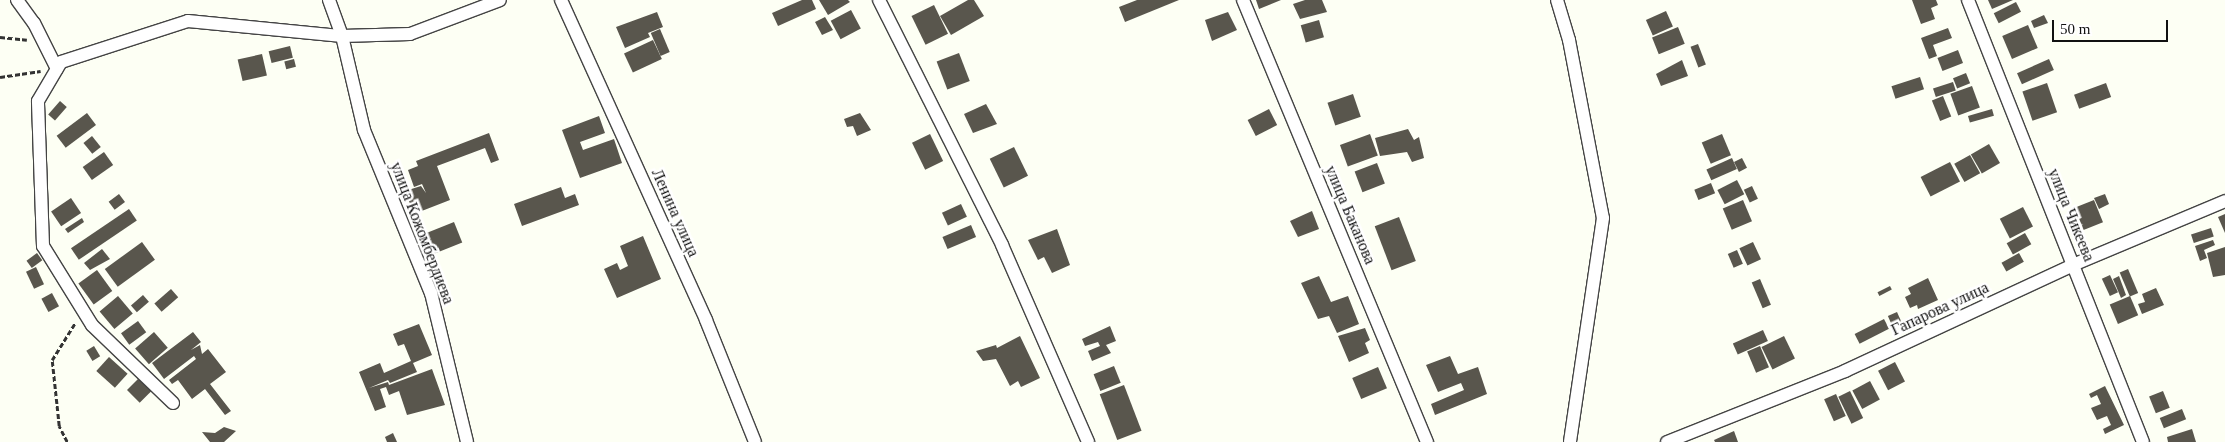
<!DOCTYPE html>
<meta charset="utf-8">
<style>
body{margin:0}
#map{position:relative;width:2225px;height:442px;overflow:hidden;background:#fdfff4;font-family:Georgia,serif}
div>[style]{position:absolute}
.building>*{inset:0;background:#59564d;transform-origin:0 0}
.path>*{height:2.5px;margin-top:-1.25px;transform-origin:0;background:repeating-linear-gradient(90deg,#333 0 5px,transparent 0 7.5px)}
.roads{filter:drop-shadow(1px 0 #444) drop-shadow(-1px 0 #444) drop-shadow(0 1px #444) drop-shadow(0 -1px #444)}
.minor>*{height:12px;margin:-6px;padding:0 6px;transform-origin:6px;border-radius:6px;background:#fff}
span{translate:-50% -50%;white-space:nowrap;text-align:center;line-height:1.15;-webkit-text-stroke:5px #fff;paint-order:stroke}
.street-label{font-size:16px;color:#111}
.scale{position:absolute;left:2052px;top:20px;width:116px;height:22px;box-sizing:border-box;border:2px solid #111;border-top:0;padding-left:6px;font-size:15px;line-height:18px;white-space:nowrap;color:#111;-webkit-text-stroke:4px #fff;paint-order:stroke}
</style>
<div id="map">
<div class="building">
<div style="clip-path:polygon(802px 0,812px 0,816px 9px,778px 26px,772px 13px)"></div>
<div style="clip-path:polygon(819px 0,848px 0,850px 2px,828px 15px)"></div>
<div style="clip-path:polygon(968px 0,974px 0,984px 16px,951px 35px,940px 16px)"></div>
<div style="clip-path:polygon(1137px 0,1179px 0,1125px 22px,1119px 7px)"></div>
<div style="clip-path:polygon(1256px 0,1281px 0,1259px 9px)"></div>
<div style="clip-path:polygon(1305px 0,1322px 0,1327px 12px,1300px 19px,1293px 4px)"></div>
<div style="clip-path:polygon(1912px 0,1936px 0,1938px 5px,1931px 8px,1935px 19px,1921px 24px)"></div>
<div style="clip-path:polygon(1988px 0,2013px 0,1992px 9px)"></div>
<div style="left:2016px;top:2px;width:11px;height:25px;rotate:63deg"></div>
<div style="left:934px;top:5px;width:32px;height:25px;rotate:64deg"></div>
<div style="left:851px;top:10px;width:21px;height:23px;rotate:62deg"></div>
<div style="left:1666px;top:11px;width:17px;height:22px;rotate:66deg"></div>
<div style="clip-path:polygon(657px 12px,663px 27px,648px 33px,650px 37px,625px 48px,616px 27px)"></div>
<div style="clip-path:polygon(1228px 12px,1237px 30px,1212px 41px,1205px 20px)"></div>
<div style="clip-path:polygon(2044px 15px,2048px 23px,2034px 28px,2031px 21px)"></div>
<div style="clip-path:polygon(825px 17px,833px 30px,822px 35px,815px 22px)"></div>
<div style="left:1319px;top:20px;width:18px;height:19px;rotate:74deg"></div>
<div style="left:2028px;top:25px;width:25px;height:28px;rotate:67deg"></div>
<div style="left:1678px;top:27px;width:18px;height:28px;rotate:68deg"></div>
<div style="clip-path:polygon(1948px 28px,1952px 38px,1933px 45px,1937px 56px,1929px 59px,1921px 38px)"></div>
<div style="left:660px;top:29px;width:25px;height:10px;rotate:67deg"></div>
<div style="left:653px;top:40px;width:21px;height:32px;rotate:65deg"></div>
<div style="left:1698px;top:44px;width:22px;height:8px;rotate:69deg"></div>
<div style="left:290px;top:46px;width:12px;height:22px;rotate:76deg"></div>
<div style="left:1958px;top:50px;width:14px;height:22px;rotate:69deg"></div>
<div style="left:959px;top:53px;width:30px;height:24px;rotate:69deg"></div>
<div style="left:262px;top:54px;width:22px;height:25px;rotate:77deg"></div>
<div style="left:294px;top:59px;width:8px;height:10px;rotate:76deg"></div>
<div style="left:2049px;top:59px;width:12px;height:35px;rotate:66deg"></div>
<div style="clip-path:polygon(1682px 60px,1688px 76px,1661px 86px,1656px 74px)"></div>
<div style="left:1966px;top:73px;width:11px;height:14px;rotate:68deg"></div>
<div style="left:1920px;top:77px;width:13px;height:30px;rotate:72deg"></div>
<div style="left:1953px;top:82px;width:9px;height:21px;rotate:72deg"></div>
<div style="left:2047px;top:83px;width:31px;height:26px;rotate:71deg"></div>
<div style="left:2106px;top:83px;width:15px;height:34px;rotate:70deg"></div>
<div style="left:1972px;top:86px;width:23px;height:23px;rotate:70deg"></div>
<div style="left:1353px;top:94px;width:24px;height:27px;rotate:71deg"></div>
<div style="left:1943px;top:96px;width:22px;height:12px;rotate:68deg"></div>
<div style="left:60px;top:101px;width:9px;height:18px;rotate:41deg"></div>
<div style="clip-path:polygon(986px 104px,997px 124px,973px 133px,964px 114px)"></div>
<div style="left:1269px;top:109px;width:18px;height:24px;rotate:63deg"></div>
<div style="left:1992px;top:109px;width:7px;height:25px;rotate:74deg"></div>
<div style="left:87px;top:113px;width:15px;height:38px;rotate:53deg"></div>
<div style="clip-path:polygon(860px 113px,871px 130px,857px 136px,853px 126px,847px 127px,844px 119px)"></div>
<div style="clip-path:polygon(599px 116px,605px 133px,580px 142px,583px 150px,614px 139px,622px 163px,580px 178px,562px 130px)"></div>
<div style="clip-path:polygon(1408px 129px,1414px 140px,1419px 137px,1424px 158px,1412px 162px,1407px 152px,1380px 156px,1375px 138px)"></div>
<div style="clip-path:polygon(489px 133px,499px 160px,491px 163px,485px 148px,437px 166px,450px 200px,414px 214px,405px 191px,421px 186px,426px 193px,422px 184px,414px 187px,408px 170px,418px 166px,416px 161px)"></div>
<div style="left:930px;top:134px;width:30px;height:20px;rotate:64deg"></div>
<div style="left:1370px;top:134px;width:23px;height:32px;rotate:70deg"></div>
<div style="left:1722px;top:134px;width:23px;height:22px;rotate:67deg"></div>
<div style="left:92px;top:136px;width:14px;height:11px;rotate:51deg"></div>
<div style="left:1989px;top:144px;width:22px;height:21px;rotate:60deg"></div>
<div style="left:1014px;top:147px;width:32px;height:27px;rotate:64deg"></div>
<div style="left:104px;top:152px;width:16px;height:26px;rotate:55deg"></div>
<div style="left:1970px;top:155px;width:21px;height:18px;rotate:61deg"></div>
<div style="left:1732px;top:158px;width:12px;height:28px;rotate:66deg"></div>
<div style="left:1742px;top:158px;width:11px;height:9px;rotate:63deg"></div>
<div style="left:1950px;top:162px;width:22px;height:33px;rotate:63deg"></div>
<div style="left:1377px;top:163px;width:22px;height:24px;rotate:69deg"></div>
<div style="left:1737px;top:180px;width:16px;height:22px;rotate:63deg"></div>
<div style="left:1711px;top:183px;width:11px;height:18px;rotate:68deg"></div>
<div style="left:1752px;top:186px;width:14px;height:9px;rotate:65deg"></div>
<div style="clip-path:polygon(561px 187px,565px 198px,575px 194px,579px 205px,522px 226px,514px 204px)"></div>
<div style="left:119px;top:194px;width:10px;height:13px;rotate:53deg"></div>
<div style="clip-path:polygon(2105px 194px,2109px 204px,2099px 209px,2094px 198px)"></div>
<div style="left:71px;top:198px;width:18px;height:24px;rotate:56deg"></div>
<div style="left:1743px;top:200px;width:23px;height:22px;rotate:67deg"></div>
<div style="left:2094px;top:200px;width:24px;height:21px;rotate:68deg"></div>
<div style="left:961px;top:204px;width:14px;height:21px;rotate:65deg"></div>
<div style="left:2023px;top:207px;width:22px;height:26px;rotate:63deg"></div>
<div style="left:129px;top:209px;width:14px;height:70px;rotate:56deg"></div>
<div style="clip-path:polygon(1312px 211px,1319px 229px,1298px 237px,1290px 221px)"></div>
<div style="clip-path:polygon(2225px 214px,2225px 233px,2218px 217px)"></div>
<div style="left:1399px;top:217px;width:47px;height:26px;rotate:69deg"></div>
<div style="clip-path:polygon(82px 218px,84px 222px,68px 233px,65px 229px)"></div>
<div style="left:454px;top:222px;width:22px;height:33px;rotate:68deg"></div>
<div style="left:971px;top:225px;width:13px;height:31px;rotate:67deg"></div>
<div style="left:2211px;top:228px;width:9px;height:21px;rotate:72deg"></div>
<div style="clip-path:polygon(1057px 229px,1070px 265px,1052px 273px,1044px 257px,1038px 260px,1028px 240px)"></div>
<div style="left:2025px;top:233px;width:13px;height:21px;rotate:61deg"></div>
<div style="clip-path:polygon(643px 236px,661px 279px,617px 298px,604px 269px,617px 263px,620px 270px,628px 266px,620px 246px)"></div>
<div style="clip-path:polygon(2213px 240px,2215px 245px,2204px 250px,2207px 258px,2200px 261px,2195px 246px)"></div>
<div style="left:142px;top:242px;width:22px;height:46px;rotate:54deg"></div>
<div style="left:1753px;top:242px;width:19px;height:15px;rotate:65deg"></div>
<div style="clip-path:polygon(2225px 247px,2225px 275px,2213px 277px,2207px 253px)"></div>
<div style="clip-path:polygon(102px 249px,110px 259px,90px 270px,84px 263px)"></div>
<div style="left:1737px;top:250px;width:15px;height:10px;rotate:67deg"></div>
<div style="left:37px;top:253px;width:9px;height:13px;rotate:54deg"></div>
<div style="left:2019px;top:253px;width:10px;height:20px;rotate:61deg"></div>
<div style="left:36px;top:267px;width:19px;height:11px;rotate:65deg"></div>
<div style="left:2128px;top:269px;width:26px;height:9px;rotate:67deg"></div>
<div style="left:97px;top:270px;width:26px;height:23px;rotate:54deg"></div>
<div style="left:2110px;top:275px;width:19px;height:9px;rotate:65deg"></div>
<div style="clip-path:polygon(1319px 276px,1331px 302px,1348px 296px,1359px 324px,1337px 333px,1329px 316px,1318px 319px,1301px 283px)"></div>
<div style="clip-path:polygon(2119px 276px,2126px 295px,2121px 298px,2113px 279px)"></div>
<div style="clip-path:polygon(1928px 278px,1938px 300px,1918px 309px,1917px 305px,1910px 308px,1905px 297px,1911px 294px,1908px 288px)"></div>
<div style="left:1760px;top:279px;width:28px;height:9px;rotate:67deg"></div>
<div style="left:1890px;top:286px;width:4px;height:14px;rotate:63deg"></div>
<div style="clip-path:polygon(2156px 288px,2164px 305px,2142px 314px,2138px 304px,2145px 302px,2142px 294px)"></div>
<div style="left:171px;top:289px;width:11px;height:22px;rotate:49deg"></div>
<div style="left:52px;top:293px;width:15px;height:12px;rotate:62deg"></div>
<div style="left:143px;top:295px;width:9px;height:16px;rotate:49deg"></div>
<div style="left:118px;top:296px;width:23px;height:24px;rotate:50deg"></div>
<div style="left:2130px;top:296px;width:21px;height:22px;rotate:67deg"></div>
<div style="left:1897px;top:312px;width:12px;height:10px;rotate:66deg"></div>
<div style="left:1884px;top:319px;width:11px;height:33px;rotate:63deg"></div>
<div style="left:138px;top:321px;width:14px;height:21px;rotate:54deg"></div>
<div style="clip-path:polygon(419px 324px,432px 355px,413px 363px,417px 372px,390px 383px,388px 380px,369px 388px,388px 382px,389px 385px,432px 369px,445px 405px,407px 415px,399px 391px,389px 395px,386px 387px,380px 389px,386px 407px,375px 411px,359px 372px,380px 363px,384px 373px,411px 361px,404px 344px,398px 346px,393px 334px)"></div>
<div style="clip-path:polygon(1110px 326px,1116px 341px,1106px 345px,1111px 353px,1092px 361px,1088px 351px,1100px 346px,1098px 342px,1085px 346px,1082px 339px)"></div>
<div style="clip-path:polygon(1365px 328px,1370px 340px,1365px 343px,1369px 353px,1349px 362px,1338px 336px)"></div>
<div style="left:1763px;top:330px;width:12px;height:33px;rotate:66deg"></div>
<div style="left:154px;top:332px;width:21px;height:25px;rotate:49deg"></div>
<div style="clip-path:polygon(193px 332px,201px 342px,191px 350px,200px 345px,202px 354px,208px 349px,226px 372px,210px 384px,231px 411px,225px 415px,205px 389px,192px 399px,178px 380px,172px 384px,169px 380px,196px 359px,194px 356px,164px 379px,152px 363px)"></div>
<div style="clip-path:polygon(1020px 336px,1040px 378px,1021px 387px,1018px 381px,1010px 386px,996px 359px,983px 361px,976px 351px,996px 345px,997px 348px)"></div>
<div style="left:1784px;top:336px;width:25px;height:25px;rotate:64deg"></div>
<div style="left:94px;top:346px;width:12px;height:9px;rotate:59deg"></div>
<div style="left:1760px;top:346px;width:23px;height:14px;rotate:67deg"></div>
<div style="clip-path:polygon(1450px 356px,1458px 374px,1478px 367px,1487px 394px,1435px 415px,1431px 404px,1464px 390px,1461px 383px,1438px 392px,1426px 365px)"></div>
<div style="left:109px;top:357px;width:25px;height:19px;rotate:42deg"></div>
<div style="left:1895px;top:362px;width:22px;height:19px;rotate:63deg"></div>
<div style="left:1114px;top:366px;width:18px;height:22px;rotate:68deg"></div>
<div style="left:1378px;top:367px;width:23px;height:28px;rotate:67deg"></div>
<div style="left:139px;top:378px;width:18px;height:17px;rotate:45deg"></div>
<div style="left:1870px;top:381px;width:21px;height:20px;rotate:62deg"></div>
<div style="left:1124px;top:385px;width:49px;height:26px;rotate:69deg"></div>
<div style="clip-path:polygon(2105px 386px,2124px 425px,2105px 434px,2103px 429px,2111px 425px,2107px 416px,2097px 420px,2091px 408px,2101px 404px,2097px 395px,2091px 398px,2089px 394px)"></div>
<div style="left:1850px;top:391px;width:30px;height:13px;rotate:64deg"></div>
<div style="left:2163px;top:391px;width:18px;height:15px;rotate:68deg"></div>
<div style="left:1836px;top:394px;width:24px;height:13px;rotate:66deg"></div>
<div style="left:2182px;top:409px;width:11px;height:24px;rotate:68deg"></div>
<div style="clip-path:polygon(224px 427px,236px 431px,224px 442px,210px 442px,202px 432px,215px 433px)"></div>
<div style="clip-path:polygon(2192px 429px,2196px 442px,2168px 442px,2167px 437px)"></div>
<div style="clip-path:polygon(1734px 431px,1738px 442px,1715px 442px,1714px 440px)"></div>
<div style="clip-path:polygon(393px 433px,397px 442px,387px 442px,385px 437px)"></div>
</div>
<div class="path">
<div style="left:0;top:37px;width:27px;rotate:6deg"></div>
<div style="left:0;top:77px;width:41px;rotate:-8.3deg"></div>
<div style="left:67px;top:442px;width:18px;rotate:-117deg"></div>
<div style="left:59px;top:426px;width:66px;rotate:-96.1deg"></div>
<div style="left:52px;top:360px;width:44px;rotate:-58.1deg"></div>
</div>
<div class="roads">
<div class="minor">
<div style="left:17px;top:0;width:29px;rotate:54deg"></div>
<div style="left:34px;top:23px;width:51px;rotate:63.4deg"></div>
<div style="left:329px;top:0;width:38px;rotate:70deg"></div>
<div style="left:342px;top:36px;width:97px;rotate:76.8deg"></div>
<div style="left:364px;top:130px;width:176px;rotate:67.7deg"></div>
<div style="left:431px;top:293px;width:153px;rotate:76.4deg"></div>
<div style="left:561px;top:0;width:351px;rotate:65.6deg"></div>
<div style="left:706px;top:320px;width:131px;rotate:68.1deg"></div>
<div style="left:879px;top:0;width:274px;rotate:63.3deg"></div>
<div style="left:1002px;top:245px;width:215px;rotate:66.4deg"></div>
<div style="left:1243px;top:0;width:479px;rotate:67.4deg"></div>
<div style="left:1557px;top:0;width:42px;rotate:73.3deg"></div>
<div style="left:1569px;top:40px;width:181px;rotate:79.2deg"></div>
<div style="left:1603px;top:218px;width:226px;rotate:98.4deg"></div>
<div style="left:1968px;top:0;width:475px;rotate:68.4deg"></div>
<div style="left:173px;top:403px;width:112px;rotate:-136.1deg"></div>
<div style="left:92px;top:325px;width:93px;rotate:-121.8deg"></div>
<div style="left:43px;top:246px;width:145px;rotate:-92deg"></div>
<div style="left:38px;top:101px;width:45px;rotate:-59.5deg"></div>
<div style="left:61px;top:62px;width:133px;rotate:-17.9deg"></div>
<div style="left:188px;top:21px;width:155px;rotate:5.6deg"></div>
<div style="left:342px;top:36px;width:68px;rotate:-1.7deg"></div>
<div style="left:410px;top:34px;width:96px;rotate:-20.7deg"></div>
<div style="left:1667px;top:442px;width:192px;rotate:-21.7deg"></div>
<div style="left:1845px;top:371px;width:251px;rotate:-24.9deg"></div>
<div style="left:2073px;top:265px;width:165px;rotate:-22.8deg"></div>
</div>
</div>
<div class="street-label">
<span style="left:675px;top:213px;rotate:66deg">Ленина улица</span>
<span style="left:1350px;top:215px;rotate:67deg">улица Баканова</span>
<span style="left:2071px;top:215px;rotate:68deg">улица Чикеева</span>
<span style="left:422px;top:233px;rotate:69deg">улица Кожомбердиева</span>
<span style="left:1940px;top:309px;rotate:-25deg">Гапарова улица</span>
</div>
<div class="scale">50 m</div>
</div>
